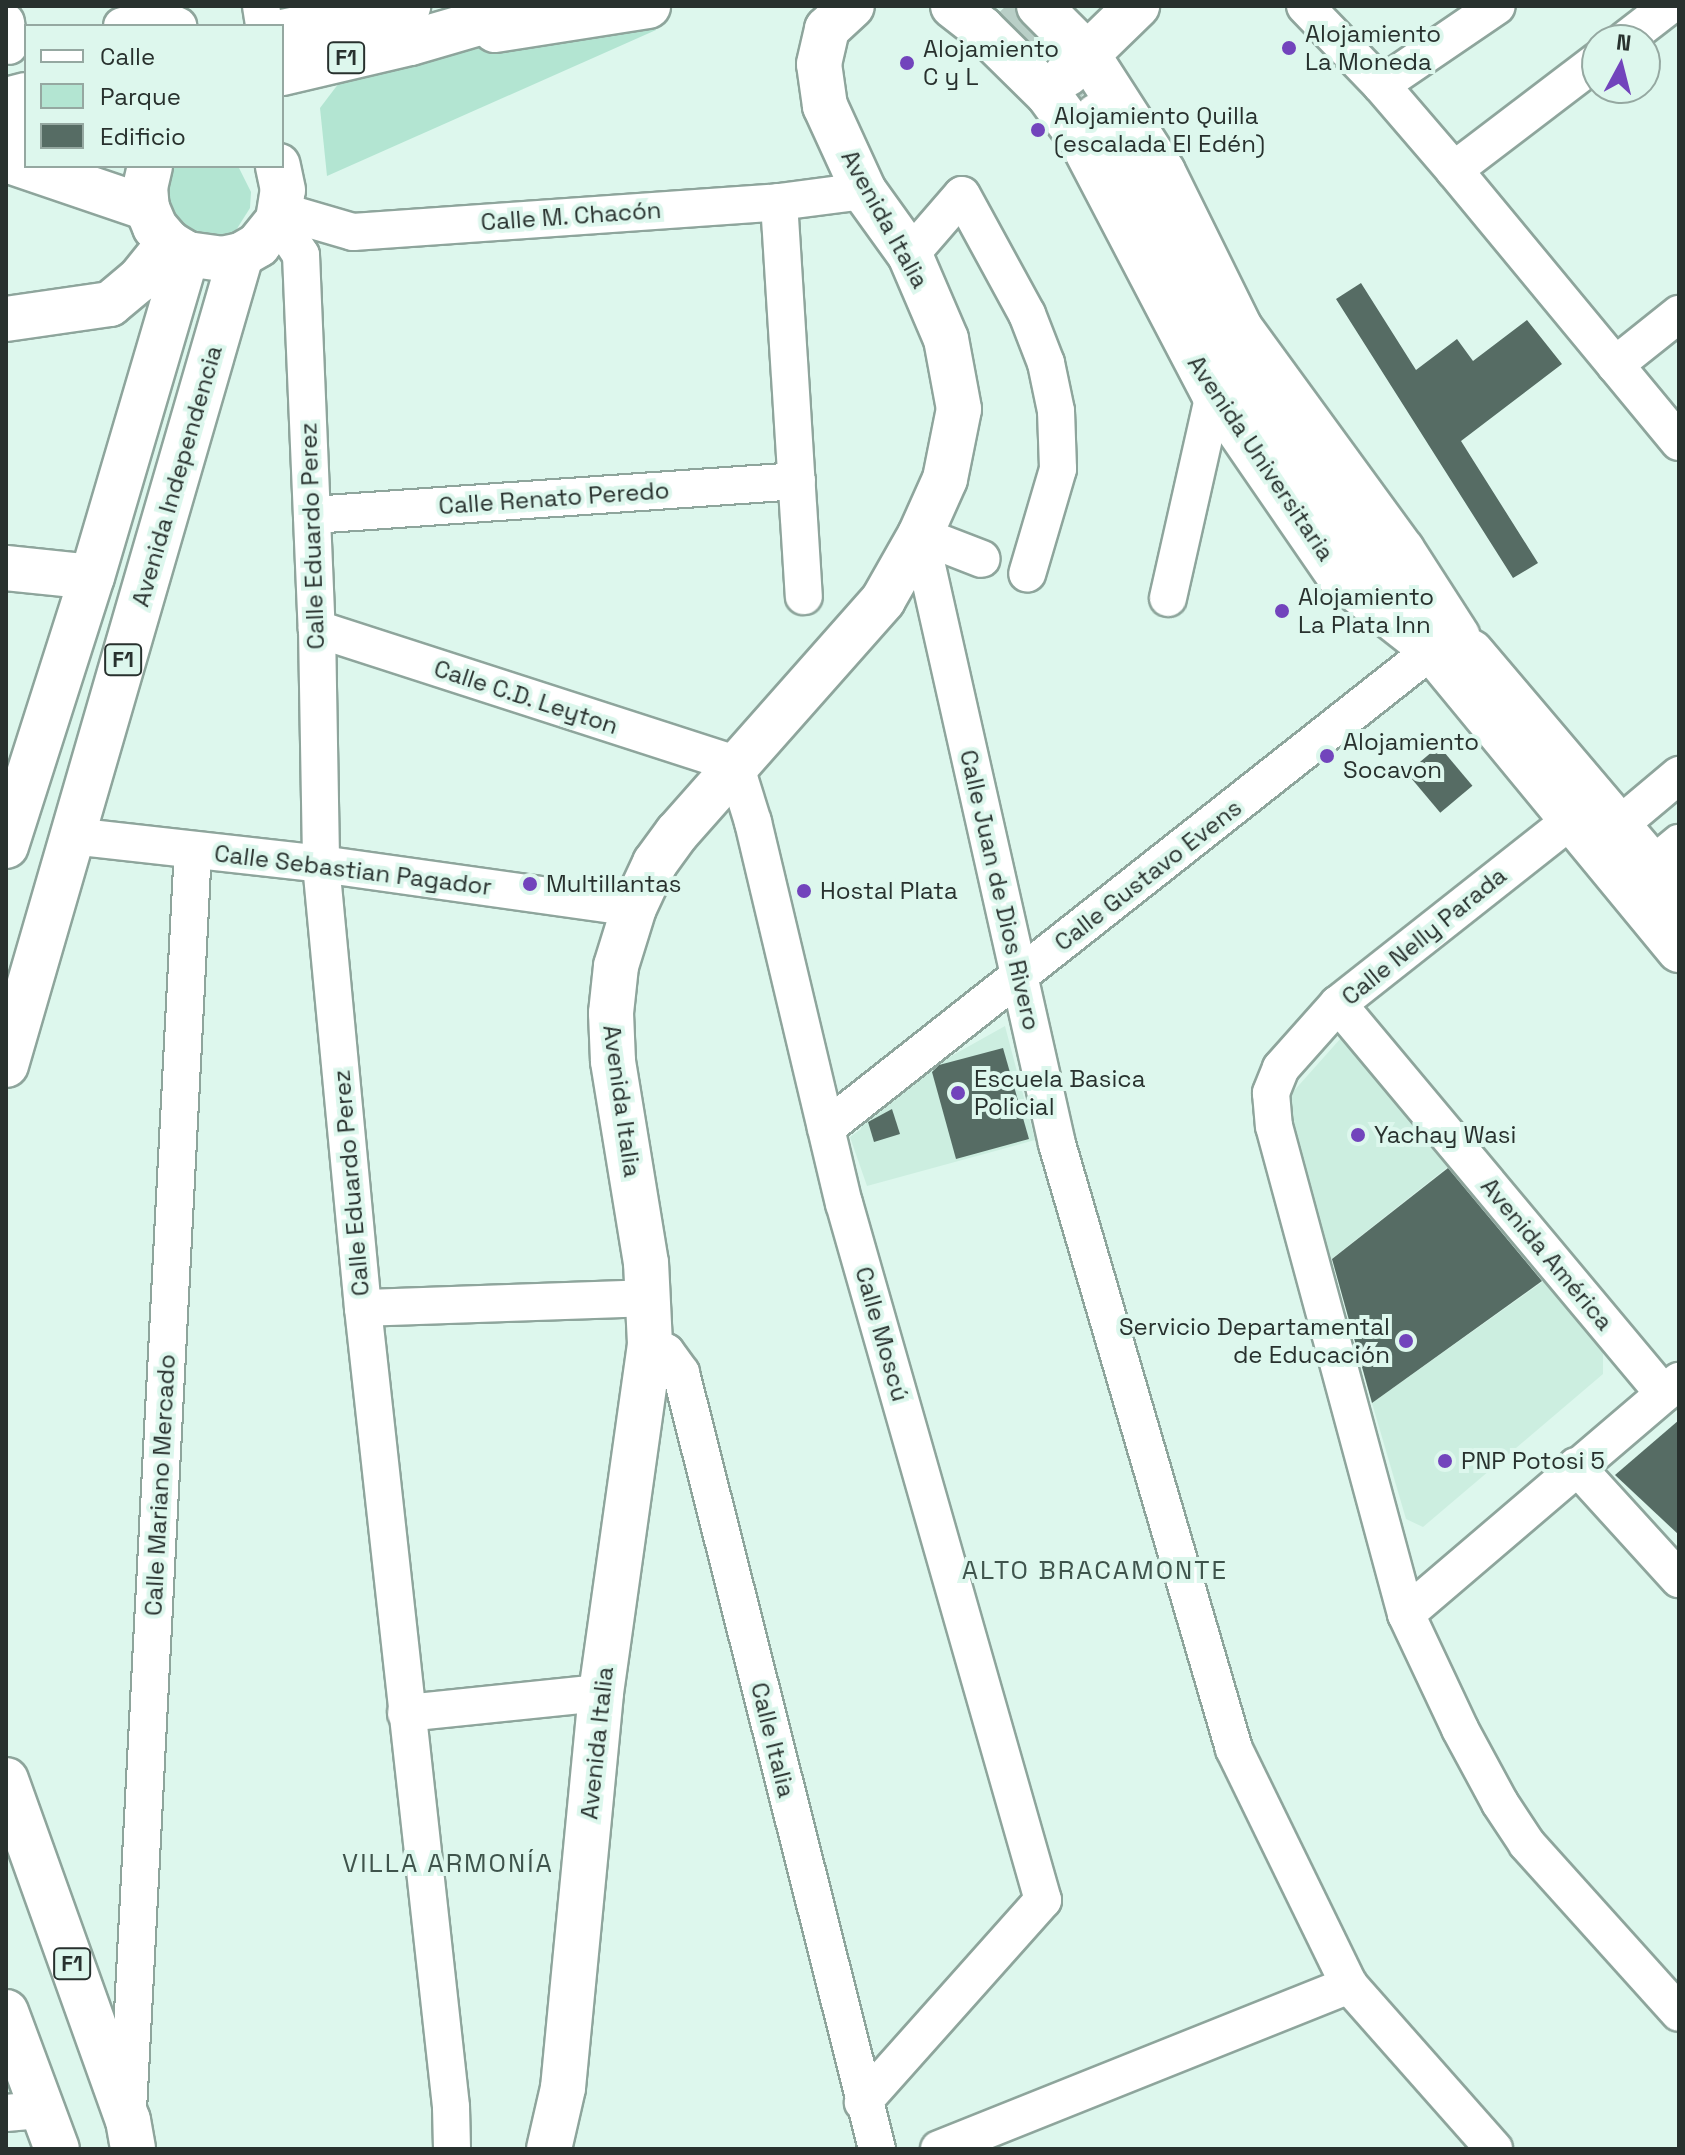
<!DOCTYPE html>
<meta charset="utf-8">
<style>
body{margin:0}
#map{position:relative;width:1685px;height:2155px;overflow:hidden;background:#ddf7ed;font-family:"Space Grotesk",sans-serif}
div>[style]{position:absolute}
.built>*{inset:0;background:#cceee0}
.green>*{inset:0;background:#b3e5d2}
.building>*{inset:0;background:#566c64;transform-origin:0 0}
.primary-tunnel>*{height:44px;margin-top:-22px;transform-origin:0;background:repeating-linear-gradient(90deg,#b9cfc7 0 44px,transparent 0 66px)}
.roads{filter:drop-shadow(2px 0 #8ea59c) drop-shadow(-2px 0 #8ea59c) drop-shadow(0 2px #8ea59c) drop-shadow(0 -2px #8ea59c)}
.minor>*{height:36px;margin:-18px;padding:0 18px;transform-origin:18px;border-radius:18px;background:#fff}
.secondary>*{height:44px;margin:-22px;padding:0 22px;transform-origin:22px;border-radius:22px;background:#fff}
.primary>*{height:44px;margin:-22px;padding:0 22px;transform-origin:22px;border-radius:22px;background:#fff}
.trunk>*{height:44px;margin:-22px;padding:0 22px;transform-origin:22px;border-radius:22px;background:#fff}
.dots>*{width:22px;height:22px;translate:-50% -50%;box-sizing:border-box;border:4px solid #ddf7ed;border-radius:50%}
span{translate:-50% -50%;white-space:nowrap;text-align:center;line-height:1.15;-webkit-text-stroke:8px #ddf7ed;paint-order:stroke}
.shield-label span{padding:2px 6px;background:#ddf7ed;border:2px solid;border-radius:6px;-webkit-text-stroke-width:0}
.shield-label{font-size:22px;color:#28312e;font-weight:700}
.poi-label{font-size:24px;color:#28312e}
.left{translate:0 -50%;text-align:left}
.right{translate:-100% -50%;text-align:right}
.street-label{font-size:24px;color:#28312e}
.neighbourhood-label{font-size:26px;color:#3f544c;letter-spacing:2px}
.frame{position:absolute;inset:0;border:8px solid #28312e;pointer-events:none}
.legend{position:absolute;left:24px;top:24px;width:260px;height:144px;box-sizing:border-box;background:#ddf7ed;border:2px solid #95a8a1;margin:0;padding:10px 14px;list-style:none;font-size:24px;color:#28312e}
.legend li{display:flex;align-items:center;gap:16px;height:40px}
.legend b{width:40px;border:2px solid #95a8a1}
.north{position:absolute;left:1581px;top:24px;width:80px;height:80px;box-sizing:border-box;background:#ddf7ed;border:2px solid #95a8a1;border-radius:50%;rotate:7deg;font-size:22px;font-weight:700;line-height:32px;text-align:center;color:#28312e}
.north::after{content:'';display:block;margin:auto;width:28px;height:36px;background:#7244bc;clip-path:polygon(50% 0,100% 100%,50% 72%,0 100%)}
</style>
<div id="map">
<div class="built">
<div style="clip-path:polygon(1005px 1026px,1035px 1140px,867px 1186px,850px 1137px,861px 1129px,858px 1118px,930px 1068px)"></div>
<div style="clip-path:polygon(1341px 1038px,1449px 1166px,1330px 1260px,1283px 1103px)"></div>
<div style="clip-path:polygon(1545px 1280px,1603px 1349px,1603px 1374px,1423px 1527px,1406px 1519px,1372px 1403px)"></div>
</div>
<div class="green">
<div style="clip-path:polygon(654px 14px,656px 30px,327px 176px,320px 108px,345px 75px)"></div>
<div style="clip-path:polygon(168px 166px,238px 166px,251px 192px,250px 208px,233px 235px,219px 244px,172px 236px,158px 180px)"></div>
</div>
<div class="building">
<div style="clip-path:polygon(1361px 283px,1416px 370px,1457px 339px,1473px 361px,1527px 320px,1562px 364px,1461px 441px,1538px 563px,1513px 578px,1336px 299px)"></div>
<div style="left:1439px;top:746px;width:52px;height:42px;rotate:50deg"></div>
<div style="clip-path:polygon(1003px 1048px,1029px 1139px,956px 1159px,932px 1072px,939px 1065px)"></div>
<div style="clip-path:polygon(892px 1109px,900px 1134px,874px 1142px,868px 1122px)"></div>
<div style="clip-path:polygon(1448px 1168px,1542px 1281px,1372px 1403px,1332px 1259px)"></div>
<div style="clip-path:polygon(1679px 1420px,1679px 1535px,1615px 1475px)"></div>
</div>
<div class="primary-tunnel">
<div style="left:1006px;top:6px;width:74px;rotate:47.2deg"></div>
<div style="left:1056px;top:60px;width:69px;rotate:53.8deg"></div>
</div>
<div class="roads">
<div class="minor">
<div style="left:261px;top:6px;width:20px;rotate:81deg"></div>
<div style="left:1305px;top:6px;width:110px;rotate:46.1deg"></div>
<div style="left:1381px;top:85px;width:112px;rotate:49.3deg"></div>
<div style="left:1454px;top:170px;width:353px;rotate:50.4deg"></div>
<div style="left:6px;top:22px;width:24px;rotate:83deg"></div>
<div style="left:122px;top:26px;width:42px;rotate:-9.7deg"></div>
<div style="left:163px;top:19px;width:17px;rotate:25deg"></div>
<div style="left:1625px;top:40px;width:56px;rotate:-37.7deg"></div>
<div style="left:1381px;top:85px;width:140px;rotate:-34.3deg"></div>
<div style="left:1454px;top:170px;width:180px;rotate:-37.3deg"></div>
<div style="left:779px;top:202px;width:395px;rotate:86.4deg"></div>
<div style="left:281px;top:211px;width:75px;rotate:16.3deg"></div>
<div style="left:353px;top:232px;width:427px;rotate:-4deg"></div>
<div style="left:779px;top:202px;width:86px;rotate:-7.4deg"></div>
<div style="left:278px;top:220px;width:42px;rotate:56.7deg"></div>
<div style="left:301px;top:255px;width:374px;rotate:87.6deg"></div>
<div style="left:317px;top:629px;width:235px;rotate:89deg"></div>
<div style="left:321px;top:864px;width:446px;rotate:84.6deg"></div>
<div style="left:363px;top:1308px;width:804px;rotate:83.71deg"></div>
<div style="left:451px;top:2107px;width:42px;rotate:88.6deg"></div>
<div style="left:910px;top:255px;width:79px;rotate:-49.1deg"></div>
<div style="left:962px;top:195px;width:136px;rotate:61.4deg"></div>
<div style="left:1027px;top:314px;width:53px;rotate:68.8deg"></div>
<div style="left:1046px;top:363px;width:49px;rotate:78.2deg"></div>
<div style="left:1056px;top:411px;width:58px;rotate:88deg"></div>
<div style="left:1058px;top:469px;width:109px;rotate:106.4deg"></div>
<div style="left:1615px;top:365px;width:82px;rotate:-38.6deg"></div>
<div style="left:312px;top:515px;width:486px;rotate:-4deg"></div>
<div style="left:920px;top:535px;width:624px;rotate:77.32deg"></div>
<div style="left:1057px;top:1144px;width:630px;rotate:73.69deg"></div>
<div style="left:1234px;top:1749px;width:263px;rotate:64deg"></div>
<div style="left:1349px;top:1985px;width:219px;rotate:48.5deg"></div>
<div style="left:920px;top:535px;width:66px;rotate:21.2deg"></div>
<div style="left:1168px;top:598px;width:209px;rotate:-77.3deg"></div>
<div style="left:317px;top:629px;width:439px;rotate:17.9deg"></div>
<div style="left:735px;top:764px;width:61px;rotate:72.8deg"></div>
<div style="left:753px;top:822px;width:392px;rotate:76.6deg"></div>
<div style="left:844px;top:1203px;width:725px;rotate:74.07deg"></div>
<div style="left:1043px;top:1900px;width:271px;rotate:131.7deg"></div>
<div style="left:1594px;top:802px;width:326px;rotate:141.7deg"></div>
<div style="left:1338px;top:1004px;width:86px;rotate:131.7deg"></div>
<div style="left:1281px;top:1068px;width:27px;rotate:112deg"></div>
<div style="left:1271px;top:1093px;width:33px;rotate:85deg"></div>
<div style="left:1274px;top:1126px;width:506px;rotate:74.86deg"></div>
<div style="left:1406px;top:1614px;width:127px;rotate:64.8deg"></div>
<div style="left:1460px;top:1729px;width:84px;rotate:61.6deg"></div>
<div style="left:1500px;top:1803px;width:49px;rotate:56.6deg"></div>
<div style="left:1527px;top:1844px;width:227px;rotate:48deg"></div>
<div style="left:72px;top:836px;width:251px;rotate:6.4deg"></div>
<div style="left:321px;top:864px;width:316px;rotate:8deg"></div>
<div style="left:1598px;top:843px;width:106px;rotate:-40deg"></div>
<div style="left:1633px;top:881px;width:60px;rotate:-39.6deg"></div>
<div style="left:1338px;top:1004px;width:508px;rotate:50.11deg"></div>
<div style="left:826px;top:1128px;width:772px;rotate:-38.27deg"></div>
<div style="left:363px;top:1308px;width:286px;rotate:-2deg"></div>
<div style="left:650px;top:1344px;width:18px;rotate:27deg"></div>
<div style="left:666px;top:1352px;width:26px;rotate:54deg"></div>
<div style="left:681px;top:1373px;width:800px;rotate:75.82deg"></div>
<div style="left:1576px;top:1466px;width:153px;rotate:47.7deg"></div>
<div style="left:1406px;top:1614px;width:359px;rotate:-40.5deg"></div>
<div style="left:406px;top:1713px;width:196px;rotate:-5.9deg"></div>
<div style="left:128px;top:2110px;width:1262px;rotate:-87.05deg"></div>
<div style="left:6px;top:2113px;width:37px;rotate:-5deg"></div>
<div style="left:939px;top:2149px;width:442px;rotate:-21.8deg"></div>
</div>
<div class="secondary">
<div style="left:953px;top:6px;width:37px;rotate:38deg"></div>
<div style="left:982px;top:29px;width:93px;rotate:44.6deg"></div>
<div style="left:1048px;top:94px;width:54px;rotate:54deg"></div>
<div style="left:1080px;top:138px;width:289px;rotate:62.4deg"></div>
<div style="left:1214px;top:394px;width:221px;rotate:55.5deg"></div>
<div style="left:1339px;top:576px;width:108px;rotate:38.2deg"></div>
<div style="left:1039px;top:6px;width:68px;rotate:45deg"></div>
<div style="left:1087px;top:54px;width:140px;rotate:57.2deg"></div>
<div style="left:1163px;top:172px;width:174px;rotate:63.7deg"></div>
<div style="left:1240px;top:328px;width:275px;rotate:53.9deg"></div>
<div style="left:1402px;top:550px;width:103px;rotate:57.2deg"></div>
<div style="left:495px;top:30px;width:155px;rotate:-8.9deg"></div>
<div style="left:1067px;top:74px;width:98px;rotate:-44.2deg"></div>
<div style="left:6px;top:319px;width:105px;rotate:-8.2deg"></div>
<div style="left:110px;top:304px;width:38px;rotate:-40deg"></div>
<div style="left:139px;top:280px;width:48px;rotate:-51deg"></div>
<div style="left:6px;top:568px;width:86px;rotate:6deg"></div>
<div style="left:549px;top:2149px;width:63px;rotate:-77.1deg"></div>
<div style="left:563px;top:2088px;width:397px;rotate:-84.5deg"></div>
<div style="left:601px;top:1693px;width:352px;rotate:-82deg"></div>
<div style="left:650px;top:1344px;width:81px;rotate:-92.8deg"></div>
<div style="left:646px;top:1263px;width:205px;rotate:-99.3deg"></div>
<div style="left:613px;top:1061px;width:48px;rotate:-92.4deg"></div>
<div style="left:611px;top:1013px;width:47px;rotate:-83.9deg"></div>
<div style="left:616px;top:966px;width:61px;rotate:-72.8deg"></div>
<div style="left:634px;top:908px;width:50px;rotate:-65deg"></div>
<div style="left:655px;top:863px;width:37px;rotate:-54deg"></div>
<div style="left:677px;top:833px;width:311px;rotate:-48.5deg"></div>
<div style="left:883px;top:600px;width:75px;rotate:-60.4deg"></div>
<div style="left:920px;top:535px;width:61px;rotate:-65.9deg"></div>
<div style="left:945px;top:479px;width:71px;rotate:-78.7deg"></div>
<div style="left:959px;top:409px;width:71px;rotate:-100.5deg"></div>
<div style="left:946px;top:339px;width:91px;rotate:-113.2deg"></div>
<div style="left:910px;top:255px;width:79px;rotate:-125.7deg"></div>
<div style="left:864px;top:191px;width:94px;rotate:-114.6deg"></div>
<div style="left:825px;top:106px;width:42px;rotate:-98.1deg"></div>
<div style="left:819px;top:64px;width:36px;rotate:-77deg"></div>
<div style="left:827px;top:29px;width:34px;rotate:-43deg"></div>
</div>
<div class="primary">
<div style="left:282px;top:32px;width:129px;rotate:-11.7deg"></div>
<div style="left:282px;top:73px;width:131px;rotate:-13.2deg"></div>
<div style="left:410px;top:43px;width:132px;rotate:-16.2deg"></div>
<div style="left:1097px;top:116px;width:273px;rotate:62deg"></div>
<div style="left:1225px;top:357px;width:261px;rotate:53.9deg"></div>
<div style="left:1379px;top:568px;width:98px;rotate:57.1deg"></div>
<div style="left:1432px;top:650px;width:389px;rotate:50.5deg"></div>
<div style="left:6px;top:140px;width:21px;rotate:-14deg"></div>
<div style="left:1471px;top:652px;width:321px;rotate:49.7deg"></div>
</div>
<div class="trunk">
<div style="left:6px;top:100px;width:21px;rotate:-14deg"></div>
<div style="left:6px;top:160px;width:149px;rotate:18.8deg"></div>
<div style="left:150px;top:166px;width:22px;rotate:103deg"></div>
<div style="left:145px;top:187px;width:21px;rotate:85deg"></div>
<div style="left:147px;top:208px;width:21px;rotate:67deg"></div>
<div style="left:155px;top:227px;width:21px;rotate:49deg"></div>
<div style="left:169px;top:243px;width:21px;rotate:31deg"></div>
<div style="left:187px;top:254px;width:35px;rotate:8deg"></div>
<div style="left:222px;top:259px;width:19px;rotate:-12deg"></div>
<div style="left:241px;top:255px;width:20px;rotate:-30deg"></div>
<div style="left:258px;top:245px;width:32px;rotate:-51deg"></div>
<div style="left:278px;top:220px;width:30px;rotate:-81deg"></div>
<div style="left:283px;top:190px;width:25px;rotate:-102deg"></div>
<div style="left:6px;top:846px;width:282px;rotate:-72.3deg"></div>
<div style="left:92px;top:577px;width:337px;rotate:-73.6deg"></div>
<div style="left:6px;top:1065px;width:843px;rotate:-73.82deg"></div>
<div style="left:6px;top:1780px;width:361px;rotate:70.3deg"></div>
<div style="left:128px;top:2120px;width:29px;rotate:80deg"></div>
<div style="left:6px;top:2012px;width:146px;rotate:69.6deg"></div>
</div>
</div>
<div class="dots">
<div style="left:1289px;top:48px;background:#7244bc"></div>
<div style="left:907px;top:63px;background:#7244bc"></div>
<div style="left:1038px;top:130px;background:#7244bc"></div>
<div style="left:1282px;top:611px;background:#7244bc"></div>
<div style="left:1327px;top:756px;background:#7244bc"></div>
<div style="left:530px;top:884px;background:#7244bc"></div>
<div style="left:804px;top:891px;background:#7244bc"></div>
<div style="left:958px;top:1093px;background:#7244bc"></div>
<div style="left:1358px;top:1135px;background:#7244bc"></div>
<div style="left:1406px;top:1341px;background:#7244bc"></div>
<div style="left:1445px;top:1461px;background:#7244bc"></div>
</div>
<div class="shield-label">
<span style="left:346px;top:58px">F1</span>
<span style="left:123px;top:660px">F1</span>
<span style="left:72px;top:1964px">F1</span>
</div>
<div class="poi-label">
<span class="left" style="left:1305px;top:48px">Alojamiento<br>La Moneda</span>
<span class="left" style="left:923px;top:63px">Alojamiento<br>C y L</span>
<span class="left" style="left:1054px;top:130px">Alojamiento Quilla<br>(escalada El Edén)</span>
<span class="left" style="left:1298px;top:611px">Alojamiento<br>La Plata Inn</span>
<span class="left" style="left:1343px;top:756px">Alojamiento<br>Socavon</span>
<span class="left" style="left:546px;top:884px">Multillantas</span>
<span class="left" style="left:820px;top:891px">Hostal Plata</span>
<span class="left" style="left:974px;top:1093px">Escuela Basica<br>Policial</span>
<span class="left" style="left:1374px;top:1135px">Yachay Wasi</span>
<span class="right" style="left:1390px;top:1341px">Servicio Departamental<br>de Educación</span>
<span class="left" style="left:1461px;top:1461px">PNP Potosi 5</span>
</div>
<div class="street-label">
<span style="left:571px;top:216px;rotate:-4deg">Calle M. Chacón</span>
<span style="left:885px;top:219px;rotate:61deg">Avenida Italia</span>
<span style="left:1261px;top:458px;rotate:56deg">Avenida Universitaria</span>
<span style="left:177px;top:476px;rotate:-74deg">Avenida Independencia</span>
<span style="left:554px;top:498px;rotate:-4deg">Calle Renato Peredo</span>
<span style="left:312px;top:536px;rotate:-92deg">Calle Eduardo Perez</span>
<span style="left:526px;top:697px;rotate:18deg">Calle C.D. Leyton</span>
<span style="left:353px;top:870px;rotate:7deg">Calle Sebastian Pagador</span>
<span style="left:1148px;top:875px;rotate:-38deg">Calle Gustavo Evens</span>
<span style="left:1000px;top:890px;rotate:77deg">Calle Juan de Dios Rivero</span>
<span style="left:1424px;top:936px;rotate:-39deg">Calle Nelly Parada</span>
<span style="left:622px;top:1101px;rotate:82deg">Avenida Italia</span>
<span style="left:351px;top:1183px;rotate:-95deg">Calle Eduardo Perez</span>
<span style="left:1547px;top:1254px;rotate:50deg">Avenida América</span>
<span style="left:882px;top:1334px;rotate:74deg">Calle Moscú</span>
<span style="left:160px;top:1485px;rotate:-87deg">Calle Mariano Mercado</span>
<span style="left:773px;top:1740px;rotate:76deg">Calle Italia</span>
<span style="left:597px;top:1743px;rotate:-84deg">Avenida Italia</span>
</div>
<div class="neighbourhood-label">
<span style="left:1095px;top:1571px">ALTO BRACAMONTE</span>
<span style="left:448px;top:1864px">VILLA ARMONÍA</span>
</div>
<div class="frame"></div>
<ul class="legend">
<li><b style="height:10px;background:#fff"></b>Calle</li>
<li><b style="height:22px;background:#b3e5d2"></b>Parque</li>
<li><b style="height:22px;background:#566c64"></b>Edificio</li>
</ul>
<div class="north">N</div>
</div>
